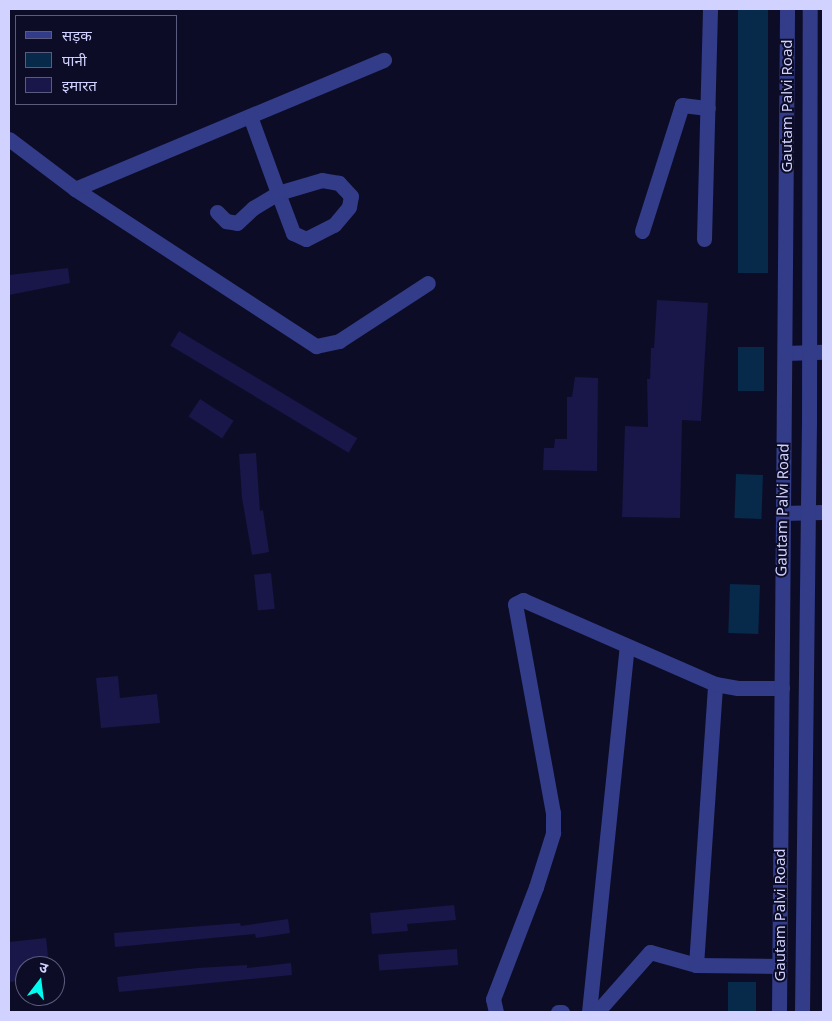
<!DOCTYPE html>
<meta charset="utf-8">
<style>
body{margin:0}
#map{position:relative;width:832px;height:1021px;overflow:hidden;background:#0d0c26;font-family:"Noto Sans","Noto Sans Devanagari",sans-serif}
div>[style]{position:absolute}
.water>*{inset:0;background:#07294a;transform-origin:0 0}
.building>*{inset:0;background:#191649;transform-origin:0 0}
.minor>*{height:15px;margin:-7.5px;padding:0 7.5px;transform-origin:7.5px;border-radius:7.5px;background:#323c89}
span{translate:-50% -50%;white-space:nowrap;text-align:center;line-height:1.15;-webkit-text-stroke:4px #0d0c26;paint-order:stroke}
.street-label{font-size:15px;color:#d1d2ff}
.frame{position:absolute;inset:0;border:10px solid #d1d2ff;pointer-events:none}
.legend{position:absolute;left:15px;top:15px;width:162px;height:90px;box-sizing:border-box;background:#0d0c26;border:1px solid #5b5b7d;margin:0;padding:6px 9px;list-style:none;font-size:15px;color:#d1d2ff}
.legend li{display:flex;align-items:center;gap:10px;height:25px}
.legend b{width:25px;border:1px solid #5b5b7d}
.north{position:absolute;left:15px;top:956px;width:50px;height:50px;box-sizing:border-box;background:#0d0c26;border:1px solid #5b5b7d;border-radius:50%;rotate:15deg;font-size:14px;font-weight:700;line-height:20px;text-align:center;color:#d1d2ff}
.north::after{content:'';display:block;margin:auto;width:18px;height:22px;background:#00fcf0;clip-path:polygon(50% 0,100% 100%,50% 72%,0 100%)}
</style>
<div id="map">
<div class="water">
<div style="left:738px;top:9px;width:30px;height:264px"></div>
<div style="left:738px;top:347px;width:26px;height:44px"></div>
<div style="left:736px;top:474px;width:27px;height:44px;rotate:2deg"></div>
<div style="left:730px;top:584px;width:30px;height:49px;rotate:2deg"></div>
<div style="left:728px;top:982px;width:28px;height:30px"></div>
</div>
<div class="building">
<div style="clip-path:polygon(68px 268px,70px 283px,9px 295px,9px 275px)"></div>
<div style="clip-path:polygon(657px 300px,708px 303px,701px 421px,682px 420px,680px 518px,622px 517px,625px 426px,648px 427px,647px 379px,650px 379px,651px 348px,654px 348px)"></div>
<div style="left:179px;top:331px;width:208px;height:17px;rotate:31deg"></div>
<div style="clip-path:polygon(575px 377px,598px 378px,597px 471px,543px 470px,544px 448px,554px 448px,555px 439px,567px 439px,567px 397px,572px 397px)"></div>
<div style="left:200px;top:399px;width:40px;height:21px;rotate:33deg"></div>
<div style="clip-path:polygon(256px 453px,260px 511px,263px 510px,269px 552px,252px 555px,242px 498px,239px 454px)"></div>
<div style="left:271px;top:573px;width:36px;height:17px;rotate:84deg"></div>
<div style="clip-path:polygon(118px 676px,120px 698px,157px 694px,160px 723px,101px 728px,96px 678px)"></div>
<div style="clip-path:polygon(454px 905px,456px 920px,407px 924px,408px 931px,372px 934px,370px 913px)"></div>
<div style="clip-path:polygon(288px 919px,290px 933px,256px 938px,255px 934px,115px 947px,114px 933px,240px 923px,241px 926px)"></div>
<div style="clip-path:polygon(46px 938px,49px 966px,25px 966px,21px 981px,9px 982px,9px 942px)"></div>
<div style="left:457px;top:949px;width:16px;height:79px;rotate:86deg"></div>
<div style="clip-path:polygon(291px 963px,292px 975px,119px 992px,117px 977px,198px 968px,247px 965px,247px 968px)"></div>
</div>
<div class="minor">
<div style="left:9px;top:139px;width:83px;rotate:37.1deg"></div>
<div style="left:75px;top:189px;width:288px;rotate:33.1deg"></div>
<div style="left:316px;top:346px;width:24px;rotate:-12deg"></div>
<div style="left:339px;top:341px;width:106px;rotate:-33.1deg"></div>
<div style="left:75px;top:189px;width:335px;rotate:-22.7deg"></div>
<div style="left:217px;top:212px;width:13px;rotate:45deg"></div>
<div style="left:226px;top:221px;width:11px;rotate:10deg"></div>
<div style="left:237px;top:223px;width:22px;rotate:-43deg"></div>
<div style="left:253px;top:208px;width:29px;rotate:-31deg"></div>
<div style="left:278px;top:193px;width:43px;rotate:69.4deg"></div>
<div style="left:293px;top:233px;width:14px;rotate:25deg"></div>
<div style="left:306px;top:239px;width:31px;rotate:-27deg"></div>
<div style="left:334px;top:225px;width:23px;rotate:-50deg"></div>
<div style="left:349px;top:207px;width:11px;rotate:-80deg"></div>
<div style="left:351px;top:196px;width:18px;rotate:-133deg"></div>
<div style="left:339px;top:183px;width:17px;rotate:-170deg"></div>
<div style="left:322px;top:180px;width:46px;rotate:163.5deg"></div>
<div style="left:278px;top:193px;width:82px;rotate:-110deg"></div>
<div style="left:642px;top:231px;width:132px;rotate:-72.4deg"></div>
<div style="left:682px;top:105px;width:26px;rotate:7deg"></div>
<div style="left:704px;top:239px;width:230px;rotate:-88.5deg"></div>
<div style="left:785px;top:353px;width:38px;rotate:-2deg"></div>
<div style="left:782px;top:513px;width:41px;rotate:-1.4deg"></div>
<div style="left:696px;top:965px;width:282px;rotate:-86.1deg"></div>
<div style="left:496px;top:1012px;width:13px;rotate:-103deg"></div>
<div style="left:493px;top:999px;width:120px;rotate:-69deg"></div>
<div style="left:536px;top:887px;width:57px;rotate:-72.5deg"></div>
<div style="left:553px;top:833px;width:20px;rotate:-90deg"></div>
<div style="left:553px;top:813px;width:212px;rotate:-100.3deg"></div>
<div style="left:515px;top:604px;width:9px;rotate:-27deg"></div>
<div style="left:523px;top:600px;width:210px;rotate:23.6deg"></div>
<div style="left:715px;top:684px;width:23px;rotate:10deg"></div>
<div style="left:738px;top:688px;width:44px"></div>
<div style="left:558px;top:1012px;width:4px"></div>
<div style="left:589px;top:1012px;width:367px;rotate:-84.1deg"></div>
<div style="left:597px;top:1012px;width:80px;rotate:-48.5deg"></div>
<div style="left:650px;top:952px;width:48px;rotate:15.8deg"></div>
<div style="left:696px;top:965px;width:83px;rotate:0.7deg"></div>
<div style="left:779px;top:1012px;width:1003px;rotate:-89.54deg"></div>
<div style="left:802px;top:1012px;width:588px;rotate:-89.32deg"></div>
<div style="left:809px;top:424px;width:415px;rotate:-89.9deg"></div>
</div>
<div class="street-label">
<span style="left:787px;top:106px;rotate:-90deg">Gautam Palvi Road</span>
<span style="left:782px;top:510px;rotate:-89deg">Gautam Palvi Road</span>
<span style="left:780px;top:915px;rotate:-90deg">Gautam Palvi Road</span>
</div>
<div class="frame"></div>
<ul class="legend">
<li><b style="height:6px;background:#323c89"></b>सड़क</li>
<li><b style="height:14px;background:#07294a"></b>पानी</li>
<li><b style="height:14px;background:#191649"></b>इमारत</li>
</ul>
<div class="north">उ</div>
</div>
